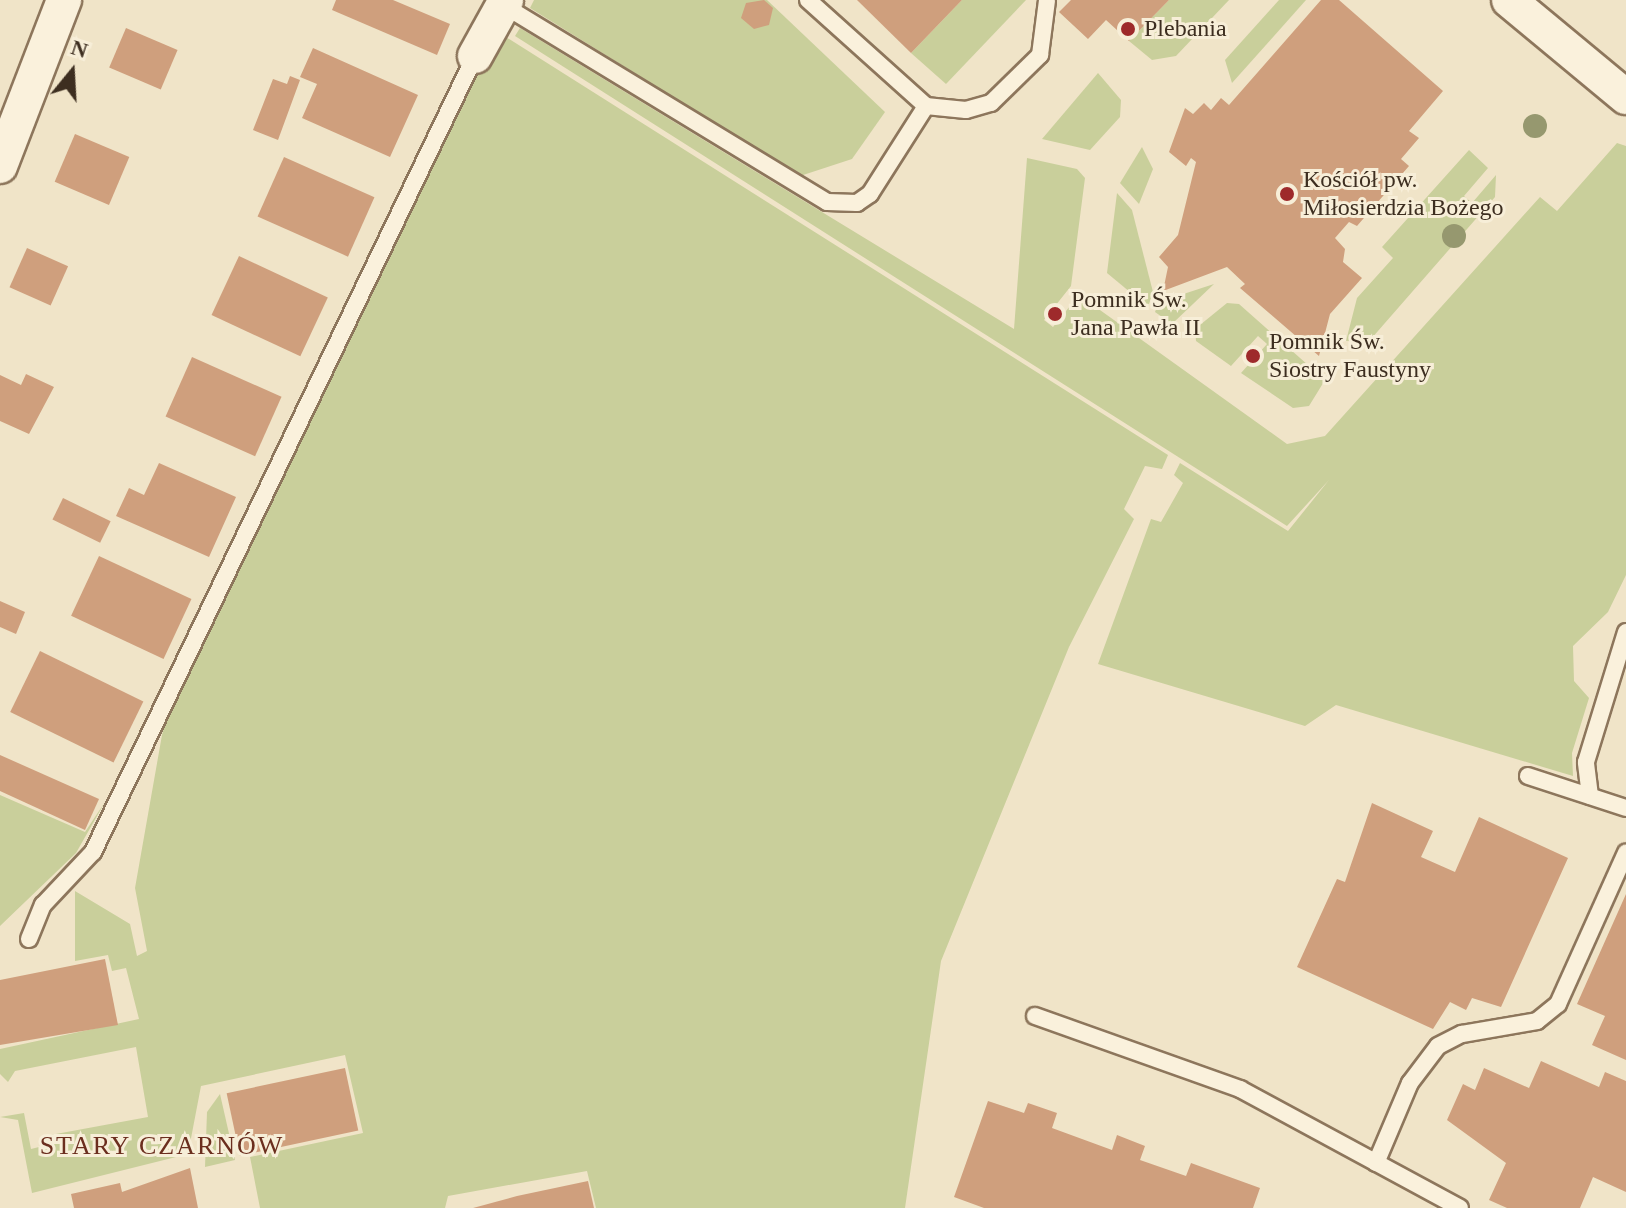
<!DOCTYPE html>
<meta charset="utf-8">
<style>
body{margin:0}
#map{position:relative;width:1626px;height:1208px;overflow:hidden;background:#f0e4c8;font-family:Georgia,serif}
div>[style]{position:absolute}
.green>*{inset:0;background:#c9cf9b}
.building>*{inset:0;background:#cf9f7d;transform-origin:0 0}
.roads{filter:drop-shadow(2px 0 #8d765c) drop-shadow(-2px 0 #8d765c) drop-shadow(0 2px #8d765c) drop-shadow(0 -2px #8d765c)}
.lane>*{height:16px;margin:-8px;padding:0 8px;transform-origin:8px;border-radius:8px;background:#faf1dc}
.street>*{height:34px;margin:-17px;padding:0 17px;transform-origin:17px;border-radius:17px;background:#faf1dc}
.trees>*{width:24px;height:24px;margin:-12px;border-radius:50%;background:#96986f}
.dots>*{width:22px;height:22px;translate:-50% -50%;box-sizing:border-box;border:4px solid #f7eed8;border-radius:50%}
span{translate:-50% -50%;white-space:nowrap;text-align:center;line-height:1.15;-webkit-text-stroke:6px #f7eed8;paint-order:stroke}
.poi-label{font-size:24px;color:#3d2e20}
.left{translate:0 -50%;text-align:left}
.neighbourhood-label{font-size:26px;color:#6b2e1e;letter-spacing:2px}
.north{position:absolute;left:32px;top:32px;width:80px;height:80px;-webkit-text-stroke:6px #f7eed8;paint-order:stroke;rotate:18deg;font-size:22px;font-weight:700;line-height:32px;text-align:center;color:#3d2e20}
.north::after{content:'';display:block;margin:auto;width:28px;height:36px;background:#3d2e20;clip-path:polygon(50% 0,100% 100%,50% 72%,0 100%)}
</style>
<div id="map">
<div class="green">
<div style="clip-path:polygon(534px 0,767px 0,885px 112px,852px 159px,800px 176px,530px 8px)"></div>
<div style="clip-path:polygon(962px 0,1026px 0,946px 84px,911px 53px)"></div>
<div style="clip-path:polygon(1169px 0,1229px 0,1176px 56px,1152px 60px,1129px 41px)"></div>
<div style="clip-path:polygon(1279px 0,1306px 0,1232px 83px,1225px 60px)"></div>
<div style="clip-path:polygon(490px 27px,1168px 455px,1162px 469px,1145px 466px,1124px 509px,1134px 519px,1069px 647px,941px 961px,905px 1208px,596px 1208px,587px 1171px,448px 1196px,445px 1208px,260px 1208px,250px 1157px,363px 1133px,345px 1055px,201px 1086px,188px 1154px,32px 1193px,18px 1120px,0 1117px,24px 1113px,31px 1149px,47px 1145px,45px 1136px,148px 1117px,136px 1047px,15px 1071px,8px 1082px,0 1074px,0 1049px,139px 1019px,126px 968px,112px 971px,108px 955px,75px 961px,75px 891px,130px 924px,137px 956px,147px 951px,135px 888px,162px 735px,187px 646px)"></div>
<div style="clip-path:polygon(520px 28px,1014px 329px,1027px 158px,1077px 169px,1085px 178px,1071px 286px,1044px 320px,1053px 327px,1079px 295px,1287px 444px,1325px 436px,1540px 197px,1557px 211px,1617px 143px,1626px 146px,1626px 575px,1608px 612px,1573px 646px,1574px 681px,1589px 698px,1572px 753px,1573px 776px,1336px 705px,1305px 726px,1098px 664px,1151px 519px,1161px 522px,1183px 483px,1174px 475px,1180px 463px,1288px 531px,1329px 480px,1287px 526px,515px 36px)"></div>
<div style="clip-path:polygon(1098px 73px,1121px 100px,1120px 117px,1090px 150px,1042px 139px)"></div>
<div style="clip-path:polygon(1142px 147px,1153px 169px,1139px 204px,1120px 183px)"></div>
<div style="clip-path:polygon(1469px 150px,1488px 168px,1464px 196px,1472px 203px,1496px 175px,1495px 197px,1371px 339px,1346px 341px,1357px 298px,1393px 258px,1382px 247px)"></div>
<div style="clip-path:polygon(1117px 193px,1132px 210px,1153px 292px,1148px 307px,1107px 273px)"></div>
<div style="clip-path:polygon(1214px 284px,1172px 324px,1155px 312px,1159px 302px)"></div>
<div style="clip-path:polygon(1227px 303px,1239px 304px,1325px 380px,1309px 406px,1293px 408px,1241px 373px,1267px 344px,1258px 336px,1231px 366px,1196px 341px,1195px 329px)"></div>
<div style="clip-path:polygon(0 795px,85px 832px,105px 802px,76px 853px,0 926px)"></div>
<div style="clip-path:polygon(220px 1094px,235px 1160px,205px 1167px,207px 1112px)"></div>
</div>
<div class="building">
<div style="clip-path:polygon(336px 0,393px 0,450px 24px,437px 55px,332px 10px)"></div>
<div style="clip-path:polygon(764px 0,773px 8px,769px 25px,754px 29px,741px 18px,746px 3px)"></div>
<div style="clip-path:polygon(857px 0,962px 0,911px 53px)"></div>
<div style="clip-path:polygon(1071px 0,1169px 0,1129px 41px,1106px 20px,1088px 39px,1059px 12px)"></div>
<div style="clip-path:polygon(1321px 0,1339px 0,1443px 91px,1409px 131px,1419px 138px,1401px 159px,1409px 166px,1357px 226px,1349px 222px,1335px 238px,1345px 249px,1343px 262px,1362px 278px,1330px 314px,1319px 356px,1240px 288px,1245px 284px,1227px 267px,1163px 291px,1168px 267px,1159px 257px,1178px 235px,1196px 162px,1191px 158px,1186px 166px,1169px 152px,1185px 108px,1193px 114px,1204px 103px,1211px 110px,1221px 98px,1229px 105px)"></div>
<div style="left:126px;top:28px;width:56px;height:43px;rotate:23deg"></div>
<div style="clip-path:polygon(313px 48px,418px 95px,390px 157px,302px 118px,317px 84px,300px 77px)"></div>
<div style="clip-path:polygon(290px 76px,300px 80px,278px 140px,253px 130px,273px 79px,287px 84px)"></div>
<div style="left:75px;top:134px;width:59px;height:52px;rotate:23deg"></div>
<div style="left:284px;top:157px;width:99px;height:65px;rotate:24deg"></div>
<div style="left:27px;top:248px;width:45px;height:43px;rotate:24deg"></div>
<div style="left:239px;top:256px;width:98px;height:65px;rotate:25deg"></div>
<div style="left:192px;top:357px;width:98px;height:65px;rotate:24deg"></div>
<div style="clip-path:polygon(26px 374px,54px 387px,29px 434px,0 421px,0 375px,21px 385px)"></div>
<div style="clip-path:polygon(159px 463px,236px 497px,209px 557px,116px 516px,129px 488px,144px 495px)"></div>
<div style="left:63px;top:498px;width:53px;height:24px;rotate:26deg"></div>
<div style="left:99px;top:556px;width:102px;height:66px;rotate:25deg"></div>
<div style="clip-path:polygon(0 601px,25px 612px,16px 634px,0 627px)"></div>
<div style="left:40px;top:651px;width:115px;height:68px;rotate:26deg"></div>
<div style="clip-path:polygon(0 755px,99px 799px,85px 830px,0 791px)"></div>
<div style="clip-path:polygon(1372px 803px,1433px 831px,1421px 857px,1455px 872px,1479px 817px,1568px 858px,1501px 1007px,1472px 998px,1466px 1010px,1450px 1002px,1433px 1029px,1297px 967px,1337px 879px,1345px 882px)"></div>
<div style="clip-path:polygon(1626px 894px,1626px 1060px,1592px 1045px,1605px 1016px,1577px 1004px)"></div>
<div style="clip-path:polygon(105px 959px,118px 1025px,0 1045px,0 980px)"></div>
<div style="clip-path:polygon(1541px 1061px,1599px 1087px,1605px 1072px,1626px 1081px,1626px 1192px,1593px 1177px,1580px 1208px,1507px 1208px,1489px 1200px,1506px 1163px,1447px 1120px,1463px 1084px,1475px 1090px,1484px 1068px,1529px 1088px)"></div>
<div style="left:345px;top:1068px;width:64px;height:121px;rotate:78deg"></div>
<div style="clip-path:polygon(988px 1101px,1024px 1113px,1028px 1103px,1057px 1113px,1052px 1128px,1112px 1150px,1117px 1135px,1145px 1146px,1140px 1160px,1186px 1176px,1191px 1163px,1260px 1188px,1253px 1208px,984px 1208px,954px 1197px)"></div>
<div style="clip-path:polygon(190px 1168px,198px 1208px,74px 1208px,71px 1194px,120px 1183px,122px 1192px)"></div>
<div style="clip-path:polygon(588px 1181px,594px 1208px,473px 1208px,517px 1196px)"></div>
</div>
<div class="roads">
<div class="lane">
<div style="left:808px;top:0;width:159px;rotate:41.9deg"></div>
<div style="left:926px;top:106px;width:40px;rotate:5.7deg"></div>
<div style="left:966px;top:110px;width:26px;rotate:-16deg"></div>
<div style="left:991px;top:103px;width:69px;rotate:-44.4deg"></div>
<div style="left:1040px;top:55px;width:55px;rotate:-82.7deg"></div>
<div style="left:503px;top:5px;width:379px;rotate:31.3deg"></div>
<div style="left:827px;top:202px;width:30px;rotate:2deg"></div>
<div style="left:857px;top:203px;width:16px;rotate:-35deg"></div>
<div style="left:870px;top:194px;width:104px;rotate:-57.5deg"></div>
<div style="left:1528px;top:776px;width:103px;rotate:18.1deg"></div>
<div style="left:1590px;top:796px;width:34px;rotate:-97deg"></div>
<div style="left:1586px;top:762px;width:136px;rotate:-72.9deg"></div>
<div style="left:29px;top:939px;width:37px;rotate:-68deg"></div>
<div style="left:43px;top:905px;width:73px;rotate:-46.7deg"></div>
<div style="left:93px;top:852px;width:883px;rotate:-64.36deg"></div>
<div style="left:1035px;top:1016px;width:218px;rotate:19.6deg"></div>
<div style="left:1240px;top:1089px;width:250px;rotate:28.4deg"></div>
<div style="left:1376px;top:1163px;width:87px;rotate:-67deg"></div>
<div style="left:1410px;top:1083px;width:46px;rotate:-52.9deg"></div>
<div style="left:1438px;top:1046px;width:27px;rotate:-27deg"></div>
<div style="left:1462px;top:1034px;width:76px;rotate:-9.8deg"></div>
<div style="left:1537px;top:1021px;width:27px;rotate:-39deg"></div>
<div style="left:1558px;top:1004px;width:166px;rotate:-65.8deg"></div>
</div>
<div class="street">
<div style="left:1509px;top:0;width:152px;rotate:39.7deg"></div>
<div style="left:475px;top:56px;width:64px;rotate:-61deg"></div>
<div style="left:0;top:166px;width:178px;rotate:-68.9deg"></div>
</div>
</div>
<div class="trees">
<div style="left:1535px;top:126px"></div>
<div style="left:1454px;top:236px"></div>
</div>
<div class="dots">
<div style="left:1128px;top:29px;background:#9e2a2b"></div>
<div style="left:1287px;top:194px;background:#9e2a2b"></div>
<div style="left:1055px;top:314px;background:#9e2a2b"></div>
<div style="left:1253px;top:356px;background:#9e2a2b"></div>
</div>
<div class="poi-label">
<span class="left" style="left:1144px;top:29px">Plebania</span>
<span class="left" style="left:1303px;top:194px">Kościół pw.<br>Miłosierdzia Bożego</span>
<span class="left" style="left:1071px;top:314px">Pomnik Św.<br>Jana Pawła II</span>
<span class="left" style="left:1269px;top:356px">Pomnik Św.<br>Siostry Faustyny</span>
</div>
<div class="neighbourhood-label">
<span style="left:162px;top:1146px">STARY CZARNÓW</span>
</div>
<div class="north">N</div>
</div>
